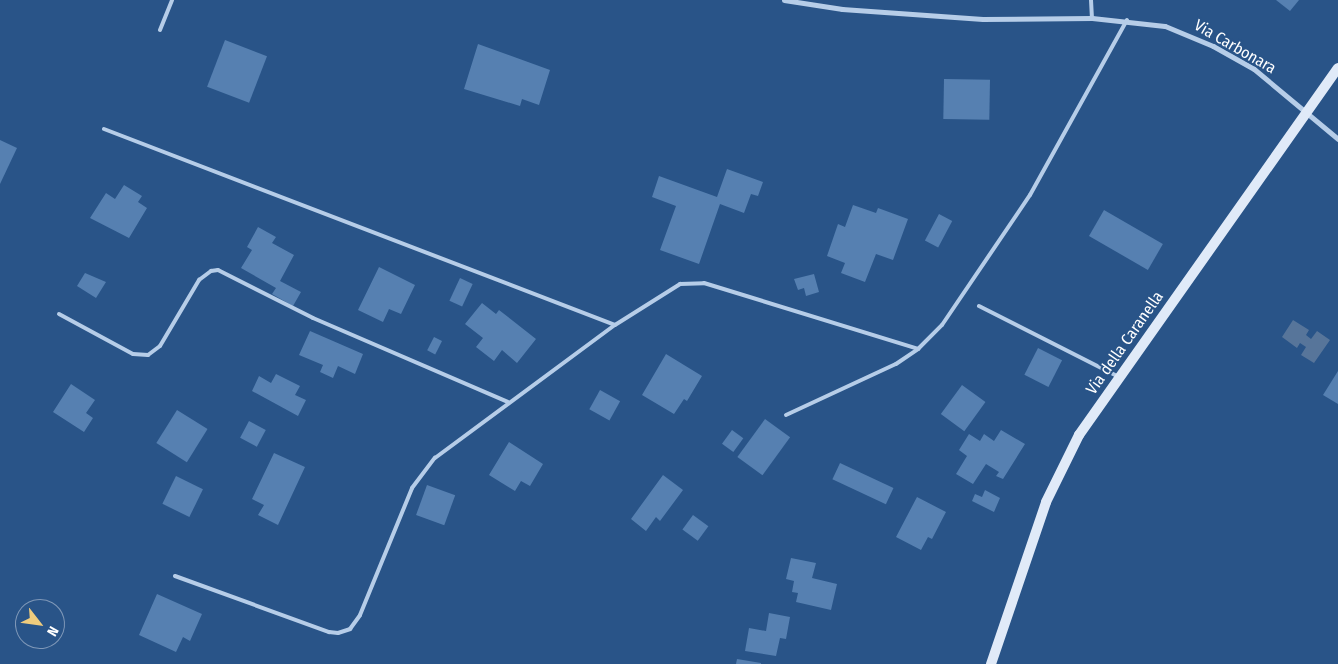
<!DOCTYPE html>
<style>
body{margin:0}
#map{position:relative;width:1338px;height:664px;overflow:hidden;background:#295488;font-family:"Fira Sans Condensed",sans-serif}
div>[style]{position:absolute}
.water>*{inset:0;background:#57759a}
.building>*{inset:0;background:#5680b1;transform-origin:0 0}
.lane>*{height:4px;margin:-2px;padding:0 2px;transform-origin:2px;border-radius:2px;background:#b6cde8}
.street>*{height:5px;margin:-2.5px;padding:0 2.5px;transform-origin:2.5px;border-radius:2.5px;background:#b6cde8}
.secondary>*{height:10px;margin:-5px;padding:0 5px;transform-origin:5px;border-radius:5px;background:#e0eaf8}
span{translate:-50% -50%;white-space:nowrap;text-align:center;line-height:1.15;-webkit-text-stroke:4px #295488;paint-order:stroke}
.street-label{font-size:16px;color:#fff}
.north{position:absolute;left:15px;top:599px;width:50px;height:50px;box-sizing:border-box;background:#295488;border:1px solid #7f98b8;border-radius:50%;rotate:120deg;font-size:14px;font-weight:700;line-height:20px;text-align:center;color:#fff}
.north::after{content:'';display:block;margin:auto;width:18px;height:22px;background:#efcc7d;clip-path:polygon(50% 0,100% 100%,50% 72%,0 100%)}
</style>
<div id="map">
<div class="water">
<div style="clip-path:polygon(1293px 320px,1309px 330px,1306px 335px,1311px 339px,1317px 331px,1330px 340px,1314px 363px,1301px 355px,1306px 347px,1300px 343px,1297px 348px,1282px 337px)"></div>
</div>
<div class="building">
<div style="clip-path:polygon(1276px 0,1299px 0,1290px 11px)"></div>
<div style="left:225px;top:40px;width:45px;height:50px;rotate:21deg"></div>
<div style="clip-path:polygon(478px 44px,550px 70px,539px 105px,522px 99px,520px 106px,464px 89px)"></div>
<div style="left:944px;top:79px;width:46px;height:40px;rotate:1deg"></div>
<div style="clip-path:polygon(0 140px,17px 148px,0 184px)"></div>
<div style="clip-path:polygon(727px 169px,763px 182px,758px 196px,751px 194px,744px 213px,720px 204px,699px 264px,660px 250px,676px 206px,652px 197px,659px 176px,717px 197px)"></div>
<div style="clip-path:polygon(124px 185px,142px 196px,138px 202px,147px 208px,129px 238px,90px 218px,106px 193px,115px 199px)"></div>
<div style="clip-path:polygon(853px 205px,876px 213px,878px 208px,908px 219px,893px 260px,876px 254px,865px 282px,841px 273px,845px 263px,827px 256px,838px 224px,845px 227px)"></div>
<div style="left:1104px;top:210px;width:68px;height:30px;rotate:30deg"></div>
<div style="left:939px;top:214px;width:15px;height:30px;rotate:28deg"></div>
<div style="clip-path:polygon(258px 227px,276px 237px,272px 243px,294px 255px,280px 281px,301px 292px,293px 306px,272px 294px,276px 288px,241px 268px,252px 250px,247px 247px)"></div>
<div style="clip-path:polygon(379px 267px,415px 285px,401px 314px,389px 309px,383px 322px,358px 310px)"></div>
<div style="clip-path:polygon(85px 273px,106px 282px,96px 298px,77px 286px)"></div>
<div style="clip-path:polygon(814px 274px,819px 292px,806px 296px,804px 288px,798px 290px,794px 279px)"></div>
<div style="left:460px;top:278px;width:14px;height:25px;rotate:25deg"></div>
<div style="clip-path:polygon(482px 303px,496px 314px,499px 310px,536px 339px,517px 363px,502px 350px,494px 361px,476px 347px,483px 338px,465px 324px)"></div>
<div style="clip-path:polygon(310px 331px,363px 354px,355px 374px,338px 366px,333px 378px,320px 372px,323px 365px,299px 355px)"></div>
<div style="left:434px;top:337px;width:9px;height:15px;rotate:27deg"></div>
<div style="left:1038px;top:348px;width:27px;height:30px;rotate:27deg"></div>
<div style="clip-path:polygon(666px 354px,702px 376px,687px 401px,684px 399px,674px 414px,642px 395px)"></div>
<div style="clip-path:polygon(1338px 371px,1338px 404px,1323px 395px)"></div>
<div style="clip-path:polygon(276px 374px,300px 386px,295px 395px,306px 400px,298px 416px,252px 391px,259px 376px,271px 383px)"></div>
<div style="clip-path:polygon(71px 384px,95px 400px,86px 413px,93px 418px,84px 432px,53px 412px)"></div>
<div style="left:962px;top:385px;width:29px;height:36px;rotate:36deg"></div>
<div style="left:600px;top:390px;width:23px;height:22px;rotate:29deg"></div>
<div style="left:177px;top:410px;width:36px;height:39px;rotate:32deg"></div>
<div style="left:765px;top:419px;width:31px;height:47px;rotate:36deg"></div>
<div style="left:249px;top:421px;width:19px;height:19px;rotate:28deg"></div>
<div style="left:732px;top:430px;width:14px;height:17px;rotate:36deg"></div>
<div style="clip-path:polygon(1001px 430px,1025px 444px,1003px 479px,996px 476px,999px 472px,986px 464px,973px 484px,956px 474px,967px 456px,959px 450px,969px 434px,980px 441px,984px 434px,994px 441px)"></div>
<div style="clip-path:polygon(509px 442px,543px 464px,530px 486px,521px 481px,515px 491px,489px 475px)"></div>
<div style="clip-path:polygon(274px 453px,305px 467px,278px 525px,258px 515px,264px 505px,252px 499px)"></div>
<div style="left:840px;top:463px;width:59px;height:18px;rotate:25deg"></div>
<div style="clip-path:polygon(663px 475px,683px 490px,660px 521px,656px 517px,646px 531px,631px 519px)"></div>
<div style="left:176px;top:476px;width:30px;height:31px;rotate:26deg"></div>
<div style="left:427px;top:485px;width:30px;height:32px;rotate:20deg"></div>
<div style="clip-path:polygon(985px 490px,1000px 498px,994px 512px,972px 501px,975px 494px,982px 497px)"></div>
<div style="clip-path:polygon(917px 497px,946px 512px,932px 539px,928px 537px,921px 550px,896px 537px)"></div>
<div style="left:693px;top:515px;width:19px;height:18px;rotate:36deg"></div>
<div style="clip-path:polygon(791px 558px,816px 563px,812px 578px,837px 584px,831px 610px,796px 602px,798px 593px,792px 592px,794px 581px,786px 579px)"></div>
<div style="clip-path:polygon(157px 594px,202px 614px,190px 641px,183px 637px,176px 652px,139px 635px)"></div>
<div style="clip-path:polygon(769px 613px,790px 617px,786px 639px,780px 638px,776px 656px,745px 651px,749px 628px,766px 631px)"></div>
<div style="clip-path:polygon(737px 659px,761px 663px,761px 664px,736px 664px)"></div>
</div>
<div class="lane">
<div style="left:1091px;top:0;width:18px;rotate:87deg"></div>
<div style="left:160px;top:30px;width:32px;rotate:-68deg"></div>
<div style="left:104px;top:129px;width:547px;rotate:20.98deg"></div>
<div style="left:979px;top:306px;width:157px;rotate:26.9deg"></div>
<div style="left:59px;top:314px;width:84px;rotate:28.4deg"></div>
<div style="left:133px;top:354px;width:15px;rotate:4deg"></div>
<div style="left:148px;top:355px;width:15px;rotate:-37deg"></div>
<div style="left:160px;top:346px;width:77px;rotate:-59.4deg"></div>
<div style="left:199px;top:280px;width:15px;rotate:-37deg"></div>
<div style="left:211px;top:271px;width:7px;rotate:-8deg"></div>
<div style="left:218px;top:270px;width:106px;rotate:26.8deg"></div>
<div style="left:313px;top:318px;width:212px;rotate:23.3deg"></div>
<div style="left:786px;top:415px;width:121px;rotate:-24.9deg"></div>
<div style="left:896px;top:364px;width:27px;rotate:-34deg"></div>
<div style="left:175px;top:576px;width:164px;rotate:20deg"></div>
<div style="left:329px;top:632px;width:9px;rotate:6deg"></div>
<div style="left:338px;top:633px;width:13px;rotate:-18deg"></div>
<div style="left:350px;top:629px;width:17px;rotate:-54deg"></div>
<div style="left:360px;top:615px;width:137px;rotate:-67.7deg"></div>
<div style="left:412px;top:488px;width:38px;rotate:-53deg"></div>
<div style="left:435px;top:458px;width:224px;rotate:-36.5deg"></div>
<div style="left:615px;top:325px;width:77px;rotate:-32.2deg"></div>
<div style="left:680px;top:284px;width:24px;rotate:-2deg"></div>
<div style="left:704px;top:283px;width:224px;rotate:17.1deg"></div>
<div style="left:918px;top:349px;width:34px;rotate:-45deg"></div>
<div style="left:942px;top:325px;width:157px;rotate:-55.9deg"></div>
<div style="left:1030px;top:195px;width:200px;rotate:-61deg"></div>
</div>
<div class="street">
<div style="left:784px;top:0;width:59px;rotate:8.8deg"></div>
<div style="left:842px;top:9px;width:141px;rotate:4.1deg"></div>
<div style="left:983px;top:19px;width:109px;rotate:-0.5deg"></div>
<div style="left:1092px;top:18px;width:73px;rotate:6.3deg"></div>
<div style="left:1165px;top:26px;width:52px;rotate:22.6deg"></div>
<div style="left:1213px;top:46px;width:47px;rotate:29.3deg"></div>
<div style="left:1254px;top:69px;width:109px;rotate:39.8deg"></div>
</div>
<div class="secondary">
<div style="left:991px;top:664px;width:171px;rotate:-71.2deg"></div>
<div style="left:1046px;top:502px;width:75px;rotate:-63.8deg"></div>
<div style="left:1079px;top:435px;width:449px;rotate:-54.8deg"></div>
</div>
<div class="street-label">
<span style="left:1235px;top:47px;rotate:30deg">Via Carbonara</span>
<span style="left:1125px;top:343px;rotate:-55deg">Via della Caranella</span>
</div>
<div class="north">N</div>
</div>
